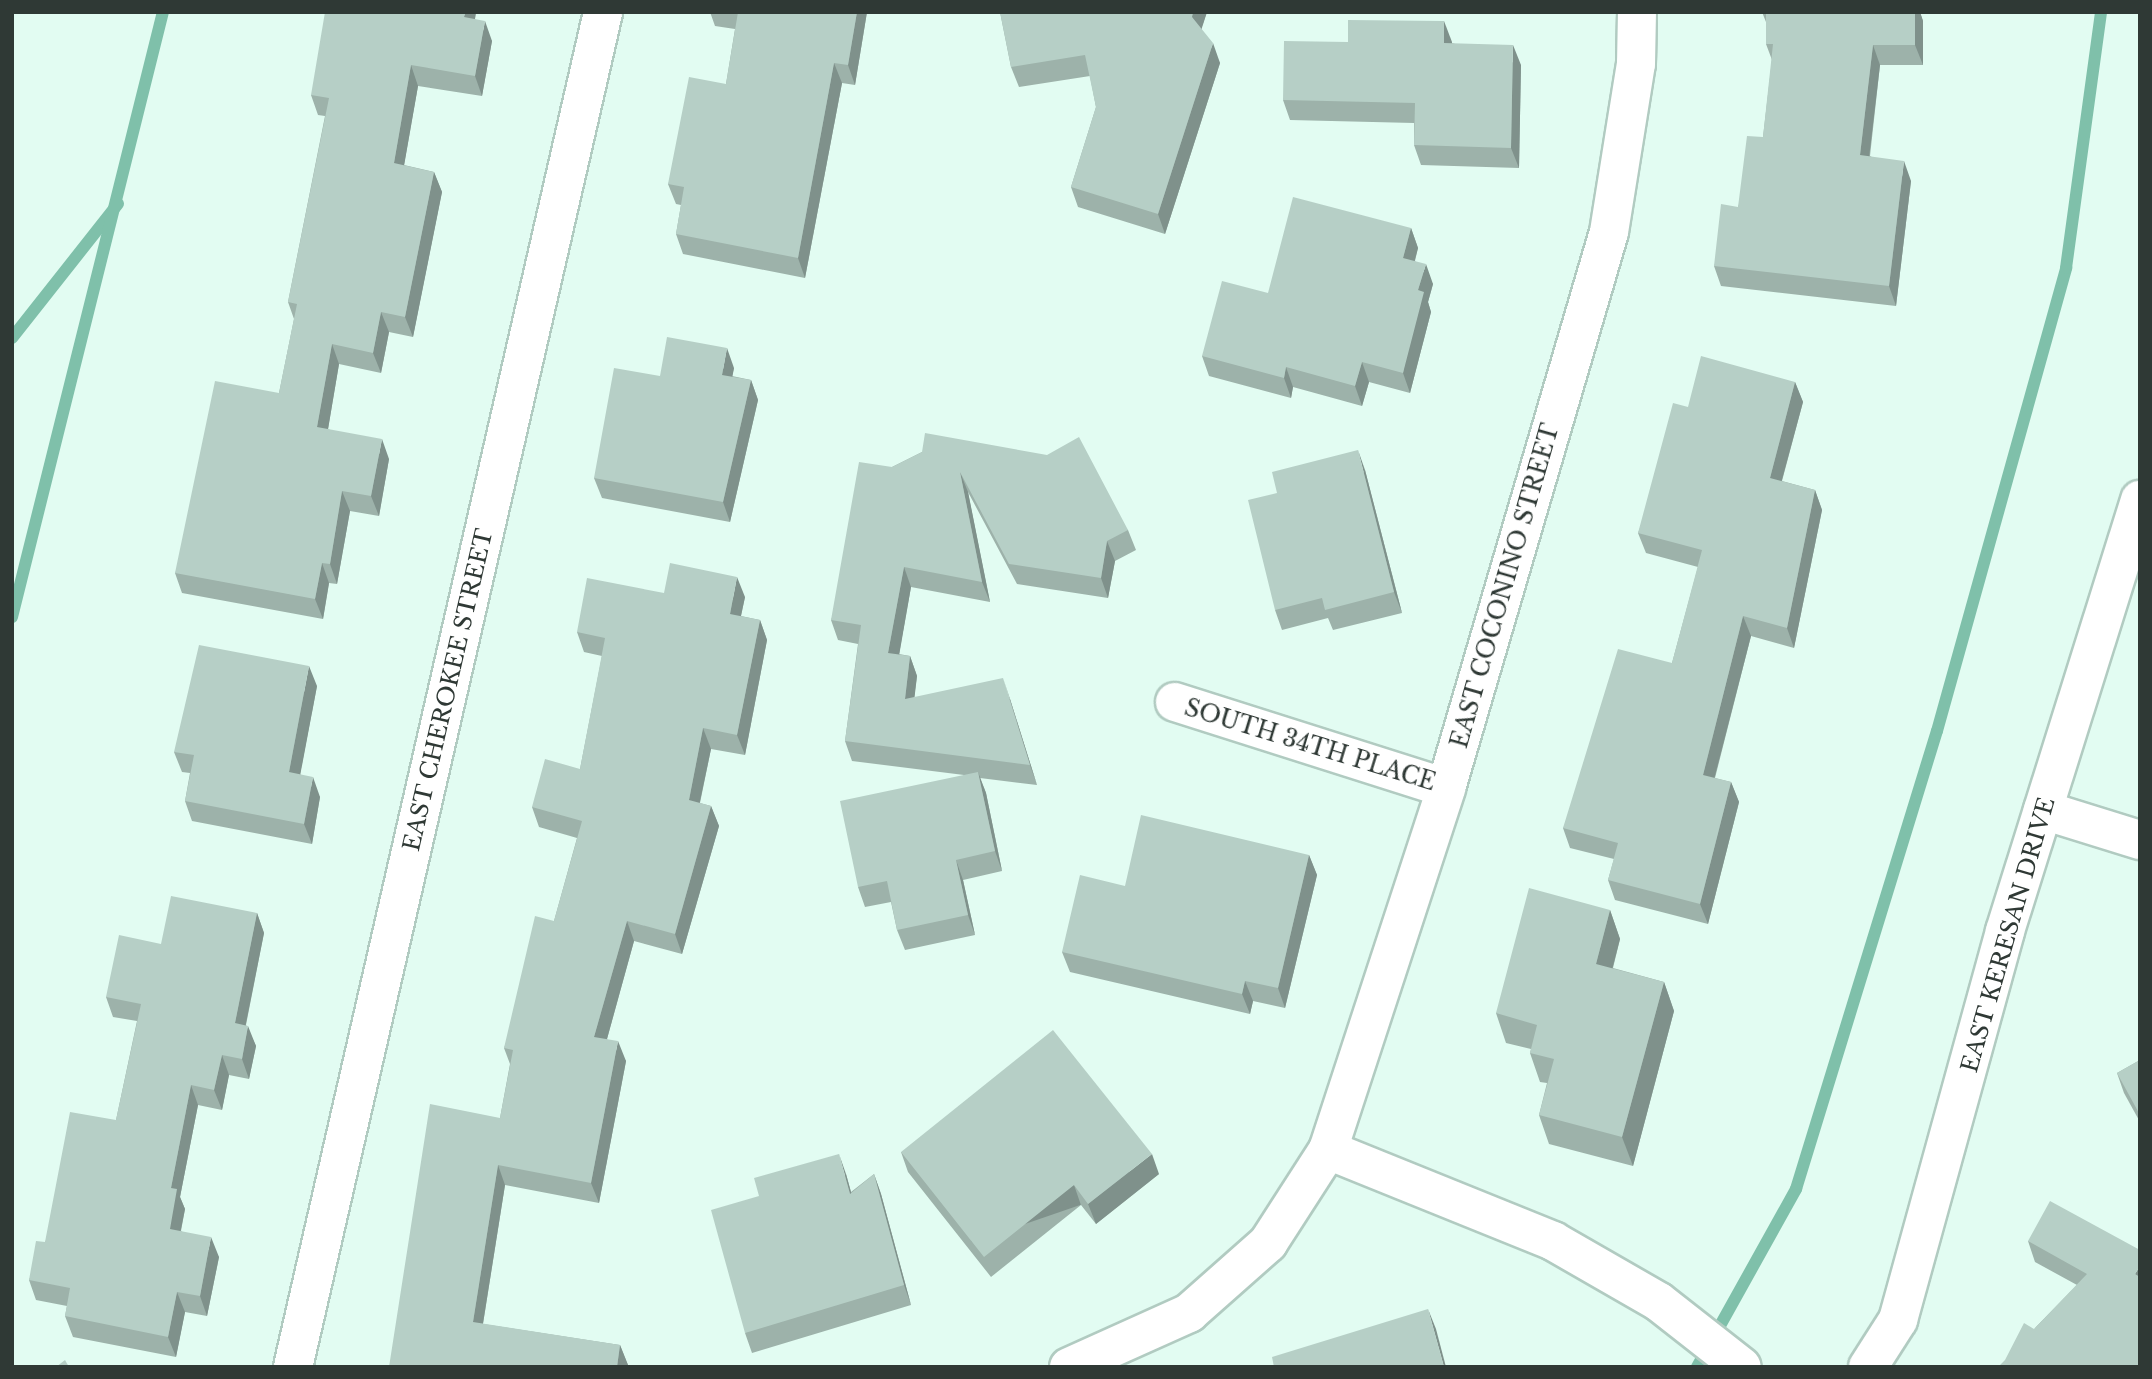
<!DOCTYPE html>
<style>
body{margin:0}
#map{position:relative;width:2152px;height:1379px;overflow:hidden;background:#e2fcf2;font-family:"Libre Baskerville",serif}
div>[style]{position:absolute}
.stream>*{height:12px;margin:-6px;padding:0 6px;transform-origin:6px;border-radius:6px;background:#7fc0aa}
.roads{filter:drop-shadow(2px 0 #b1cbc1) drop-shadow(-2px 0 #b1cbc1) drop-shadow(0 2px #b1cbc1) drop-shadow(0 -2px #b1cbc1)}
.minor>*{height:38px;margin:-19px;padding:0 19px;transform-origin:19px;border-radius:19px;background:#fff}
.wall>*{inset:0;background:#9db2aa}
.shaded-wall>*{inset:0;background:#7f918b;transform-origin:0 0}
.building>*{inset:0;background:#b6cfc6}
span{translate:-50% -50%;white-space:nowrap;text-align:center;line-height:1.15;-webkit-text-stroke:5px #fff;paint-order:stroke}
.street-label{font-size:23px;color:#2f3935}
.frame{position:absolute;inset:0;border:14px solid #2f3935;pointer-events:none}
</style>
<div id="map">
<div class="stream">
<div style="left:12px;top:338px;width:171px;rotate:-51.7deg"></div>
<div style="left:12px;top:617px;width:624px;rotate:-75.99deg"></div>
<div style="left:1697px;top:1367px;width:204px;rotate:-60.9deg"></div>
<div style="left:1796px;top:1189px;width:479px;rotate:-72.9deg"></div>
<div style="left:1937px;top:731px;width:481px;rotate:-74.4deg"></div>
<div style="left:2066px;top:268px;width:258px;rotate:-82.2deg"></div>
</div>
<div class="roads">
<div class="minor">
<div style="left:1175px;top:702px;width:284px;rotate:17.6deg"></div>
<div style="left:2043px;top:810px;width:102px;rotate:17.2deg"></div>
<div style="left:1328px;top:1150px;width:243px;rotate:22deg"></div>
<div style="left:1553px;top:1241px;width:122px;rotate:29.9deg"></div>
<div style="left:1659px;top:1302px;width:105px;rotate:38.1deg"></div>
<div style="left:293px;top:1367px;width:1390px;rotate:-77.11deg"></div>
<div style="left:1069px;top:1367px;width:132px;rotate:-24.2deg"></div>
<div style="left:1189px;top:1313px;width:106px;rotate:-41.5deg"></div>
<div style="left:1268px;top:1243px;width:111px;rotate:-57.2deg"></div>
<div style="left:1328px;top:1150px;width:381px;rotate:-71.9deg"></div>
<div style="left:1446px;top:788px;width:579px;rotate:-73.66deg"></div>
<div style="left:1609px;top:232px;width:170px;rotate:-80.9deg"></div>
<div style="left:1636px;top:64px;width:52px;rotate:-88.9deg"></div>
<div style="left:1868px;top:1367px;width:56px;rotate:-57.4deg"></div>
<div style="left:1898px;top:1320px;width:403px;rotate:-74.6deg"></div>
<div style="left:2005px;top:931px;width:452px;rotate:-72.6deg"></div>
</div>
</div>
<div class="wall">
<div style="clip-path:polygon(476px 12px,475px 19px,492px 41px,482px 96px,418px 86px,404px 165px,434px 172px,442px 192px,413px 337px,389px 332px,381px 373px,339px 364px,328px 429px,389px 459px,379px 516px,350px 511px,337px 584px,329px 583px,323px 619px,182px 593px,175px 573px,279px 393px,294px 319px,288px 302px,325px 116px,318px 115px,311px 95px)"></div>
<div style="clip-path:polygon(710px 12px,867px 12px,855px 85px,842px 83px,805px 278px,683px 254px,676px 234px,681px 205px,676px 204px,668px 184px,726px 84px,735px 29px,715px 26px)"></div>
<div style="clip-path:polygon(1000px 12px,1207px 12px,1201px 29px,1220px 63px,1165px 234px,1078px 207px,1071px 187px,1096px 107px,1090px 76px,1019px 87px,1011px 67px)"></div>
<div style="clip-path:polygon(1762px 12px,1920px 12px,1923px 21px,1923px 65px,1880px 65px,1870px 156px,1911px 181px,1896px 306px,1721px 286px,1714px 266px,1738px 207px,1763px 137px,1772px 60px,1766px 44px,1766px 22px)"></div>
<div style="clip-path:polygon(1348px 42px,1452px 42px,1452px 43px,1521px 65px,1519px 168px,1421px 165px,1414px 145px,1414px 123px,1290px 120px,1283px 100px)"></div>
<div style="clip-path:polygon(1411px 228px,1418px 248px,1415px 261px,1433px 284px,1428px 302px,1431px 312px,1410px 393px,1369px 382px,1362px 406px,1293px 387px,1291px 398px,1209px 376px,1202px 356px,1268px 293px)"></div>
<div style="clip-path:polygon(734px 368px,732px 376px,751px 380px,758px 400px,730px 522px,602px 498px,594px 478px,660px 376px)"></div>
<div style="clip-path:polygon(1795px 382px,1803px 402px,1782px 481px,1815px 490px,1822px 510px,1794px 648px,1751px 636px,1715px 778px,1731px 782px,1739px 802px,1708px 924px,1615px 900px,1608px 880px,1614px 859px,1570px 848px,1563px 828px,1672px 663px,1698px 567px,1646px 553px,1638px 533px,1688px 407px)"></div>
<div style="clip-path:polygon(922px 452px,1128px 530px,1136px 550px,1115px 561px,1108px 598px,1017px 584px,968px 492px,990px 602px,911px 587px,899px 654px,910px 656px,917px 676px,914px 697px,1010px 699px,1037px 785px,980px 778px,986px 793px,1002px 871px,963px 880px,975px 935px,905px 950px,897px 930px,891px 902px,865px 907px,858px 887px,964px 775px,852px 761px,845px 741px,858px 644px,838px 640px,831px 620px,892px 467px)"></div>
<div style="clip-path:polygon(1365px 470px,1402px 613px,1333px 630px,1328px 618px,1282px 630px,1275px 610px)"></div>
<div style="clip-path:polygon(745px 597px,741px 616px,760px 620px,767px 640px,745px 755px,711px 749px,700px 803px,711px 806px,719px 826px,682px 954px,634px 941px,607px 1039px,626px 1061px,599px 1203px,505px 1185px,483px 1324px,620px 1345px,628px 1365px,389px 1367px,500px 1118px,510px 1064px,504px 1048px,554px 921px,577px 838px,539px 827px,532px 807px,580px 769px,602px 656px,584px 652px,577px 632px)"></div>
<div style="clip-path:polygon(317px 686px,300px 774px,320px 797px,312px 844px,192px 821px,185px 801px,190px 773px,182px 772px,174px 752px)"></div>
<div style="clip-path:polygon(1309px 855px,1317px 875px,1285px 1008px,1253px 1001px,1250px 1014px,1070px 972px,1062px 952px,1125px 886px)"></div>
<div style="clip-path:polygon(1610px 910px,1620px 939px,1613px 968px,1664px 982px,1674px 1011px,1633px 1166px,1549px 1144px,1539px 1115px,1547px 1083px,1540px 1082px,1530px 1053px,1531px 1049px,1506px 1043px,1496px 1013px)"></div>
<div style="clip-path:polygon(257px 913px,264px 933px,246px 1025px,256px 1046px,249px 1079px,229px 1075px,222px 1110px,198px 1105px,180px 1197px,185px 1209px,181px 1231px,219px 1257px,207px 1316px,185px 1312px,176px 1357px,73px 1337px,65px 1316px,67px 1306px,36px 1300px,29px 1280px,45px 1242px,116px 1120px,137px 1021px,113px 1017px,106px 997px,161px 944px)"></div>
<div style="clip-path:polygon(2140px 1060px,2140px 1122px,2124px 1093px,2117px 1073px)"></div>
<div style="clip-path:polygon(901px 1152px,1159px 1174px,1096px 1224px,1081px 1205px,991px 1277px,908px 1172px)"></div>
<div style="clip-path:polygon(846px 1174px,851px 1192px,874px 1174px,881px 1194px,911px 1305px,752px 1353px,745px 1333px)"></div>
<div style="clip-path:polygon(2028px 1241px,2140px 1250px,2034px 1329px,2077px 1285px,2035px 1262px)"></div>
</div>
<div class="shaded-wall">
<div style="clip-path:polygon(465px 12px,476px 12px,472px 37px,464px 17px)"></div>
<div style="clip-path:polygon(857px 12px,867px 12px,855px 85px,848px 65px)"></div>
<div style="clip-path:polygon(1193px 12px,1207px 12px,1199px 37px,1192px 17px)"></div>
<div style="clip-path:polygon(1915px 12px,1920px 12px,1923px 21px,1923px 65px,1915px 45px)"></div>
<div style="clip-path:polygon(485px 21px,492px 41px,482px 96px,475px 76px)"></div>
<div style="clip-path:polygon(1444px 21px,1452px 42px,1451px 63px,1444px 43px)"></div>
<div style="clip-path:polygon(1213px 43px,1220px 63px,1165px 234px,1158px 214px)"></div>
<div style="clip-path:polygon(1513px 45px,1521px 65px,1519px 168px,1511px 148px)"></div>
<div style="clip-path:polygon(1873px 45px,1880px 65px,1867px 175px,1860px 155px)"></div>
<div style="clip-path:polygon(834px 63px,842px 83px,805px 278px,798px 258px)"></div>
<div style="clip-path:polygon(411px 65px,418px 86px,401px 183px,394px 163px)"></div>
<div style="clip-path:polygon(1904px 161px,1911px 181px,1896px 306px,1889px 286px)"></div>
<div style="clip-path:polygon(434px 172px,442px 192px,413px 337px,405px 317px)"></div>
<div style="clip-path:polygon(1411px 228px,1418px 248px,1410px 278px,1403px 258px)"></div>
<div style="clip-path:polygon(1426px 264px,1433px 284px,1428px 302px,1431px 312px,1410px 393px,1403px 373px,1418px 290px)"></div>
<div style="clip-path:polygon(381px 312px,389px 332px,381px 373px,373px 353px)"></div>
<div style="clip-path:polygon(332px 344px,339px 364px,325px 447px,317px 427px)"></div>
<div style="clip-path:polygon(727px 348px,734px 368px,729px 395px,722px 375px)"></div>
<div style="clip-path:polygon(1362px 362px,1369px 382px,1362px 406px,1355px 386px)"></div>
<div style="clip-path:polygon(1286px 367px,1293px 387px,1291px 398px,1284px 378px)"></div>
<div style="clip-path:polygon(751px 380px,758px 400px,730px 522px,723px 502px)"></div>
<div style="clip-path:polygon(1795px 382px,1803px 402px,1777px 498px,1770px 478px)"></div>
<div style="clip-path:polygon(382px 439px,389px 459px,379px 516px,371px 496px)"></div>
<div style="clip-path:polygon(1358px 450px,1365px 470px,1402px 613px,1394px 592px)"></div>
<div style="clip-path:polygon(960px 472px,968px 492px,990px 602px,982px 582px)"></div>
<div style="clip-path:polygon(1815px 490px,1822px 510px,1794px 648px,1787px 628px)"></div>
<div style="clip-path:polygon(342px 491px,350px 511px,337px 584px,330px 564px)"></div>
<div style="clip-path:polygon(1107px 541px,1115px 561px,1108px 598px,1101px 578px)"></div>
<div style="clip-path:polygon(322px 563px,329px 583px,323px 619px,315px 599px)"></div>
<div style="clip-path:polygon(904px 567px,911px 587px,896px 673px,888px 653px)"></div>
<div style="clip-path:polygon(737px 577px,745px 597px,737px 634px,730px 614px)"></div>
<div style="clip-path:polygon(1743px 616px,1751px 636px,1710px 795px,1703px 775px)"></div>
<div style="clip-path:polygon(760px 620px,767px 640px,745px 755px,737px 735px)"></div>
<div style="clip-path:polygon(910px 656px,917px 676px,912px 719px,905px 699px)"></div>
<div style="clip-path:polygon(309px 666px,317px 686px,297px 792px,289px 772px)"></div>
<div style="clip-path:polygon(1003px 678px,1010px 699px,1037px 785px,1030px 765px)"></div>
<div style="clip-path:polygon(703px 728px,711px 749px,696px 820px,689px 800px)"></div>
<div style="clip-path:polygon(978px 772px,986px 793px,1002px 871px,995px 851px)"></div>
<div style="clip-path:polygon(313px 777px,320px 797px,312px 844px,304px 824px)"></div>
<div style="clip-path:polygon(1731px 782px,1739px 802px,1708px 924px,1700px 904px)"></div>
<div style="clip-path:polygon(711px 806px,719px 826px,682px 954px,675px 934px)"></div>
<div style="clip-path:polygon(1309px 855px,1317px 875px,1285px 1008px,1278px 988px)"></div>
<div style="clip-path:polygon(956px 860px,963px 880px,975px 935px,968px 915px)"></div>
<div style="clip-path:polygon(1610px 910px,1620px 939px,1606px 993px,1596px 964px)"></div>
<div style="clip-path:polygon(257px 913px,264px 933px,242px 1043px,235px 1023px)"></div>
<div style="clip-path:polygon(627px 921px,634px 941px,602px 1057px,594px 1037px)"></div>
<div style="clip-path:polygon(1245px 981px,1253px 1001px,1250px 1014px,1242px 994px)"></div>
<div style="clip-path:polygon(1664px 982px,1674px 1011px,1633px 1166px,1622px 1137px)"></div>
<div style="clip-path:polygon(248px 1026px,256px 1046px,249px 1079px,242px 1059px)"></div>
<div style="clip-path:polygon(618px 1041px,626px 1061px,599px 1203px,591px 1183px)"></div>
<div style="clip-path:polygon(222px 1055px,229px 1075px,222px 1110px,214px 1090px)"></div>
<div style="clip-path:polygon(191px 1085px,198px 1105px,180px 1197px,185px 1209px,177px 1249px,170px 1229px,171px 1188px)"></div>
<div style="clip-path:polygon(839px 1154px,846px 1174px,857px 1214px,850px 1194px)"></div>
<div style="clip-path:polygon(1152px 1154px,1159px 1174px,1096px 1224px,1088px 1204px)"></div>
<div style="clip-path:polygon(498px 1165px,505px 1185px,480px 1342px,473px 1322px)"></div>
<div style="clip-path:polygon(874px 1174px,881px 1194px,911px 1305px,904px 1285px)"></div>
<div style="left:1074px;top:1185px;width:21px;height:115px;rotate:71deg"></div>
<div style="clip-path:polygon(211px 1237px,219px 1257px,207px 1316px,200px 1296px)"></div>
<div style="clip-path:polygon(2140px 1266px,2140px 1286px,2135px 1274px)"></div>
<div style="clip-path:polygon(177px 1292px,185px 1312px,176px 1357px,168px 1337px)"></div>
<div style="clip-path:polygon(1428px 1309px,1436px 1329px,1446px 1367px,1444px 1367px)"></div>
<div style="clip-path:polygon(620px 1345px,628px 1365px,628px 1367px,617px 1367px)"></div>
</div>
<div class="building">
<div style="clip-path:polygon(325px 12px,465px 12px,464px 17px,485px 21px,475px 76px,411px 65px,394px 163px,434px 172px,405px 317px,381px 312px,373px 353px,332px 344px,317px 427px,382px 439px,371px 496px,342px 491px,330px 564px,322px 563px,315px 599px,175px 573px,215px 381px,279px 393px,297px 304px,288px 302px,329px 98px,311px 95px)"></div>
<div style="clip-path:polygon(738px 12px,857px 12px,848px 65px,834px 63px,798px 258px,676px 234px,684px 187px,668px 184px,689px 77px,726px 84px)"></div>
<div style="clip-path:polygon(1000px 12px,1193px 12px,1192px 17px,1213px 43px,1158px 214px,1071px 187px,1096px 107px,1085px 55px,1011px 67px)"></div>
<div style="clip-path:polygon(1766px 12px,1915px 12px,1915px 45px,1873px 45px,1860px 155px,1904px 161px,1889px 286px,1714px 266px,1721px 204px,1738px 207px,1747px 136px,1763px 137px,1773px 44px,1766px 44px)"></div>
<div style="clip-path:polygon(1348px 20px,1444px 21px,1444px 43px,1513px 45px,1511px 148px,1414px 145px,1415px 103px,1283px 100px,1284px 41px,1348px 42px)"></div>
<div style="clip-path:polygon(1293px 197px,1411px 228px,1403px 258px,1426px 264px,1418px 290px,1424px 292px,1403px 373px,1362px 362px,1355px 386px,1286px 367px,1284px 378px,1202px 356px,1222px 281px,1268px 293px)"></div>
<div style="clip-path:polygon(667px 337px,727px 348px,722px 375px,751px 380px,723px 502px,594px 478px,614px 368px,660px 376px)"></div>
<div style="clip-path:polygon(1701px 356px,1795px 382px,1770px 478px,1815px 490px,1787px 628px,1743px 616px,1703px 775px,1731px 782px,1700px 904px,1608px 880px,1618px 843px,1563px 828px,1618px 649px,1672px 663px,1702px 550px,1638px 533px,1673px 403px,1688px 407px)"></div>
<div style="clip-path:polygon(925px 433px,1047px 455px,1079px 437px,1128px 530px,1107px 541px,1101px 578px,1009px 564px,960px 472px,982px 582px,904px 567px,888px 653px,910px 656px,905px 699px,1003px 678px,1030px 765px,845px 741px,861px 625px,831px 620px,859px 462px,892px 467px,922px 452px)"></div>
<div style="clip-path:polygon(1358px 450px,1394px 592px,1325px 610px,1322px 598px,1275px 610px,1248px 500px,1277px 493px,1272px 472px)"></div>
<div style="clip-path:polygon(670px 563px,737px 577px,730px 614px,760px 620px,737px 735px,703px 728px,689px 800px,711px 806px,675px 934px,627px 921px,594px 1037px,618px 1041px,591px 1183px,498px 1165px,473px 1322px,620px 1345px,617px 1367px,389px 1367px,430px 1104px,500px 1118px,513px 1050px,504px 1048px,535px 916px,554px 921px,582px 821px,532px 807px,545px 759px,580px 769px,605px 638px,577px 632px,587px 578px,664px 593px)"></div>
<div style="clip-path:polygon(199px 645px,309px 666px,289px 772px,313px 777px,304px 824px,185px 801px,194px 755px,174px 752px)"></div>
<div style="clip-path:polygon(978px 772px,995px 851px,956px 860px,968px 915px,897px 930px,887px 881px,858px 887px,840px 801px)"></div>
<div style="clip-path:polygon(1141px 815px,1309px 855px,1278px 988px,1245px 981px,1242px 994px,1062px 952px,1080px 875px,1125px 886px)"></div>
<div style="clip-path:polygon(1529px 888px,1610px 910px,1596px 964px,1664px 982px,1622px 1137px,1539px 1115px,1554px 1059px,1530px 1053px,1537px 1025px,1496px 1013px)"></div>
<div style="clip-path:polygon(171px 896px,257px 913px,235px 1023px,248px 1026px,242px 1059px,222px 1055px,214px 1090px,191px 1085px,171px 1188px,177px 1189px,170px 1229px,211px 1237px,200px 1296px,177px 1292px,168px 1337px,65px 1316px,70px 1288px,29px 1280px,36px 1241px,45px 1242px,70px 1112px,116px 1120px,141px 1004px,106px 997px,119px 935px,161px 944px)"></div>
<div style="clip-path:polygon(1053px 1030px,1152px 1154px,1088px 1204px,1074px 1185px,984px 1257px,901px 1152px)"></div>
<div style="clip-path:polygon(2140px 1060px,2140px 1115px,2117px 1073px)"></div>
<div style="clip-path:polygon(839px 1154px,850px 1194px,874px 1174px,904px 1285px,745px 1333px,711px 1210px,759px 1196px,754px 1178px)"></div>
<div style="clip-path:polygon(2050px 1201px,2140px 1250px,2140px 1266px,2135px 1274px,2140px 1277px,2140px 1367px,1998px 1367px,2005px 1360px,2024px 1323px,2034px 1329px,2087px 1274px,2028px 1241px)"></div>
<div style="clip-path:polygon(1428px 1309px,1444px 1367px,1274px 1367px,1272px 1357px)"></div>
<div style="clip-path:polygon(65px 1360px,69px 1367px,56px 1367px)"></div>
</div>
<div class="street-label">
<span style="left:1505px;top:586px;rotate:-74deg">EAST COCONINO STREET</span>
<span style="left:448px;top:690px;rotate:-77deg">EAST CHEROKEE STREET</span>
<span style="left:1310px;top:745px;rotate:17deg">SOUTH 34TH PLACE</span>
<span style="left:2008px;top:935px;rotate:-74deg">EAST KERESAN DRIVE</span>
</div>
<div class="frame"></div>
</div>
